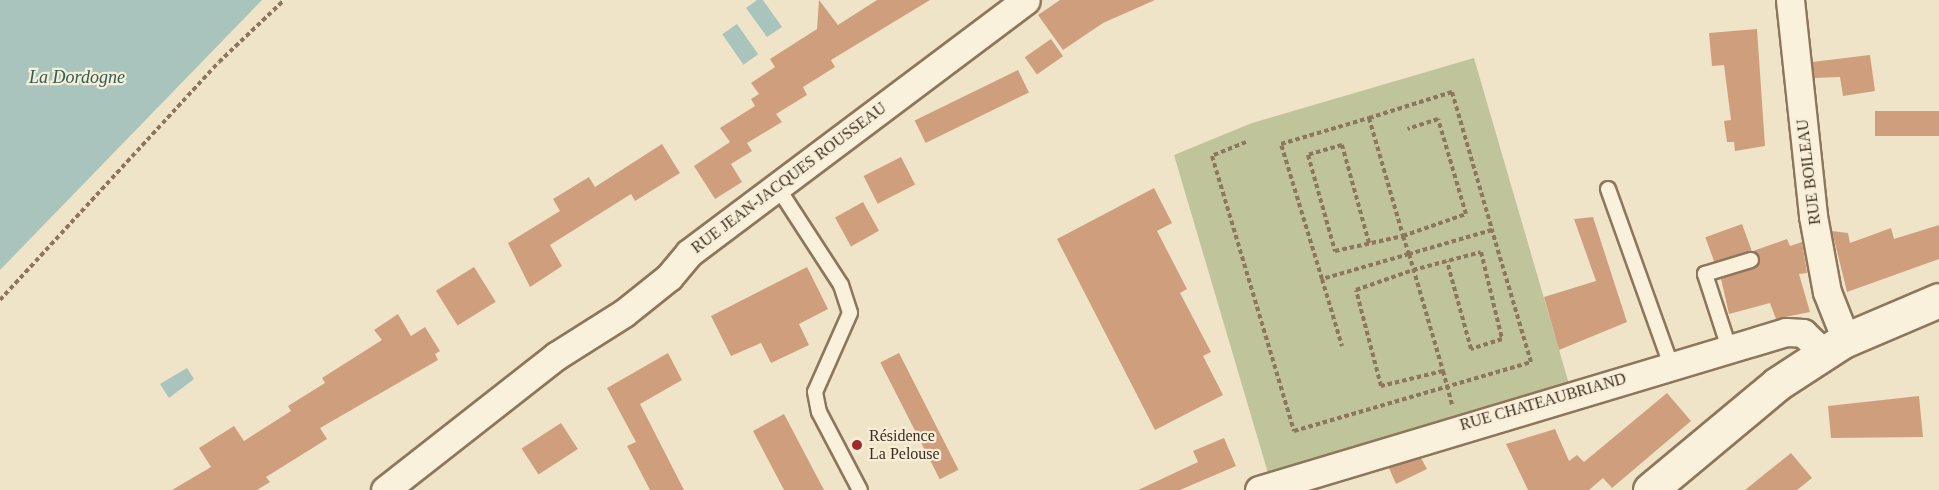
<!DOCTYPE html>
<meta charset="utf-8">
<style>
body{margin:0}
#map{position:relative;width:1939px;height:490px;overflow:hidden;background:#f0e4c8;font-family:Georgia,serif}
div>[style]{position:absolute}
.cemetery>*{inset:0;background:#bfc49a}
.water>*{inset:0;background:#a9c4bc;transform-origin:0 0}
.building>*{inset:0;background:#cf9f7d;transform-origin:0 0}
.path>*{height:4px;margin-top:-2px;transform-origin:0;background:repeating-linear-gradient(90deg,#8d765c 0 4.5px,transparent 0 7.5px)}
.roads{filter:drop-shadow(2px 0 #8d765c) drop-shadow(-2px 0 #8d765c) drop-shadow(0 2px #8d765c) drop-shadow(0 -2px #8d765c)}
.service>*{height:14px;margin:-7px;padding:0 7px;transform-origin:7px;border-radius:7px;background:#faf1dc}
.minor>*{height:27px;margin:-13.5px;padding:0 13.5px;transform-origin:13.5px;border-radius:13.5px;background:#faf1dc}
.secondary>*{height:33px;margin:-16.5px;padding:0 16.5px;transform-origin:16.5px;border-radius:16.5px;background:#faf1dc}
.dots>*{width:16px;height:16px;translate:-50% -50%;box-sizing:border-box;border:3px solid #f7eed8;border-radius:50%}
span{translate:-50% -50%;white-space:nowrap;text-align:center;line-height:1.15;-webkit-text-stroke:4.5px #f7eed8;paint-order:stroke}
.street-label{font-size:16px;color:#3d2e20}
.poi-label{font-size:16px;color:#3d2e20}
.left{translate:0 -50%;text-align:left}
.water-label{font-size:18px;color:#2f5d5a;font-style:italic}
</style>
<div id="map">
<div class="cemetery">
<div style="clip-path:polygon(1474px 58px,1569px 384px,1268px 473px,1174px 155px,1252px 123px)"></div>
</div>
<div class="water">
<div style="clip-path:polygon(0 0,262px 0,0 270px)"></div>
<div style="clip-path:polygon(757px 0,763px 0,782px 27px,767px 37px,746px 8px)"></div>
<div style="left:737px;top:24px;width:37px;height:18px;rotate:55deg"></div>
<div style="clip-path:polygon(187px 368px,194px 379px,169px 398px,160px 384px)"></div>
</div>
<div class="building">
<div style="clip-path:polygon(819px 0,838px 25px,877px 0,930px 0,831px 60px,835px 67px,803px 87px,807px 95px,776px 114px,782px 122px,747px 143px,752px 151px,731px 164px,742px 182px,715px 199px,694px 166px,730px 142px,720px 128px,755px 106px,751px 99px,759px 94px,751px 83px,775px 67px,770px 59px,817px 29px)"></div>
<div style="clip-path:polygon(1060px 0,1155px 0,1103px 23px,1063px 50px,1038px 15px)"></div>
<div style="clip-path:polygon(1757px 29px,1765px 146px,1735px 151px,1734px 142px,1727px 142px,1724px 121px,1731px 120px,1724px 65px,1712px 66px,1709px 33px)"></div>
<div style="left:1051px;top:39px;width:21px;height:32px;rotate:55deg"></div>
<div style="clip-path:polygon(1870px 55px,1875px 91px,1843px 96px,1840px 77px,1814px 78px,1812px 62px)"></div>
<div style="left:1018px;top:70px;width:25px;height:115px;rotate:64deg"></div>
<div style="left:1939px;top:111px;width:25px;height:64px;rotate:90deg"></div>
<div style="clip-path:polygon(662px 144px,680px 173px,635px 201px,631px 194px,550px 245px,562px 266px,530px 287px,508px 243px,560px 211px,553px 199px,589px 177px,595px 187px)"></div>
<div style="left:901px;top:157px;width:31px;height:42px;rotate:63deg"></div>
<div style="clip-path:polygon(1154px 188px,1172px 223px,1157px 231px,1187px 289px,1180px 293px,1211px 352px,1203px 356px,1223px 395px,1155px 430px,1057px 239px)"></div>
<div style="left:863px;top:202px;width:33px;height:32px;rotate:61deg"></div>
<div style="clip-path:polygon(1593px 217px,1627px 322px,1559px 350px,1544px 297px,1596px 281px,1574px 219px)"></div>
<div style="left:1742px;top:224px;width:29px;height:39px;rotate:70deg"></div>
<div style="clip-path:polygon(1939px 225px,1939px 259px,1847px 292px,1832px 231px,1848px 233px,1850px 243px,1891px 228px,1894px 239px)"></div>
<div style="clip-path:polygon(1787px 239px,1790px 246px,1802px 242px,1807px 273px,1799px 274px,1810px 312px,1776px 319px,1770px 303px,1729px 314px,1721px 279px,1754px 268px,1760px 258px,1753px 251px)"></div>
<div style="left:474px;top:267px;width:41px;height:45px;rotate:58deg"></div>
<div style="clip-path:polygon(807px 267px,828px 309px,799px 324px,809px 345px,771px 363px,761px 343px,731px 356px,711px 316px)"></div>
<div style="clip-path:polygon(398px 314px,411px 336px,425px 327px,440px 351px,435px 354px,438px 360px,320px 428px,327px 439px,266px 477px,270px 482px,257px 490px,172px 490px,211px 467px,199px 448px,234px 426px,244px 441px,291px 411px,288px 406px,325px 383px,322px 378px,382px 340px,374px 330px)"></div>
<div style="clip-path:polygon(668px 353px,682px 380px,640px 404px,684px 490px,650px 490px,627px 446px,636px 442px,607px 388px)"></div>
<div style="left:899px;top:353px;width:131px;height:21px;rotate:63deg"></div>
<div style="clip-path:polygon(1667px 393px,1691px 421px,1612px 488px,1603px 478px,1589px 490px,1528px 490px,1506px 444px,1555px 429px,1569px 461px,1577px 455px,1584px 462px)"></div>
<div style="clip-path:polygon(1919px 396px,1923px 437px,1831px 438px,1828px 406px)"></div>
<div style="clip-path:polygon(784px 414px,824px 490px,784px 490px,753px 431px)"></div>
<div style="left:561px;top:423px;width:31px;height:47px;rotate:57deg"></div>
<div style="clip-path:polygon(1224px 438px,1236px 466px,1180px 490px,1138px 490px,1198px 462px,1193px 451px)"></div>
<div style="clip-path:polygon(1791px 453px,1812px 478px,1797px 490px,1745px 490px)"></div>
<div style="clip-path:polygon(1421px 458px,1427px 469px,1396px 484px,1389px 468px)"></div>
</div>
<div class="path">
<div style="left:1369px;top:118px;width:87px;rotate:-17.4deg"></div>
<div style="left:1452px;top:92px;width:144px;rotate:73.8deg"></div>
<div style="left:1492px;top:230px;width:86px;rotate:163.9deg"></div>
<div style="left:1409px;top:254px;width:91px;rotate:164deg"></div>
<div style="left:1322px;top:279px;width:141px;rotate:-106.9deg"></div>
<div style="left:1281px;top:144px;width:92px;rotate:-16.5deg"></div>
<div style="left:1369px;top:118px;width:123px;rotate:73.9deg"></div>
<div style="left:1403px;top:236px;width:19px;rotate:72deg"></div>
<div style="left:1409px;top:254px;width:122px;rotate:73.8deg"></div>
<div style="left:1443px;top:371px;width:35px;rotate:75deg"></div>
<div style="left:1246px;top:142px;width:37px;rotate:158deg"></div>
<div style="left:1212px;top:156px;width:287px;rotate:73.4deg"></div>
<div style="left:1294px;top:431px;width:247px;rotate:-16.2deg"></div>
<div style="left:1531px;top:362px;width:138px;rotate:-106.5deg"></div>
<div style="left:1369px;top:243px;width:102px;rotate:-105.4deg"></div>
<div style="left:1342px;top:145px;width:35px;rotate:164deg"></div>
<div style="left:1308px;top:155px;width:100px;rotate:74.3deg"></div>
<div style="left:1335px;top:251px;width:70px;rotate:-12.4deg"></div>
<div style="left:1403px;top:236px;width:67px;rotate:-19.2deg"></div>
<div style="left:1466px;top:214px;width:99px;rotate:-106.4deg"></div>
<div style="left:1438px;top:119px;width:32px;rotate:162deg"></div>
<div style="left:1322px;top:279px;width:70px;rotate:73.4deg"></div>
<div style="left:0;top:300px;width:323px;rotate:-47.4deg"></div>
<div style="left:219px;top:62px;width:90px;rotate:-43.6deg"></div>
<div style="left:1443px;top:371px;width:64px;rotate:166.4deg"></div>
<div style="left:1381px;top:386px;width:99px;rotate:-104.6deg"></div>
<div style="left:1356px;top:290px;width:60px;rotate:-19.3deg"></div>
<div style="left:1413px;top:270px;width:70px;rotate:-14.8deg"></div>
<div style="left:1481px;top:252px;width:89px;rotate:76.4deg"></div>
<div style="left:1502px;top:339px;width:33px;rotate:162deg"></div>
<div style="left:1471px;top:349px;width:91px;rotate:-105.3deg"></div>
</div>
<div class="roads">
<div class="service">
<div style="left:778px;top:188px;width:116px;rotate:57deg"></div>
<div style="left:841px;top:285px;width:29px;rotate:72deg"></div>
<div style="left:850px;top:313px;width:86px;rotate:113.9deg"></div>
<div style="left:815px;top:392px;width:20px;rotate:79deg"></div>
<div style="left:819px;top:412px;width:88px;rotate:62.3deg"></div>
<div style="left:1608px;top:189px;width:187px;rotate:70.3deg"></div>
<div style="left:1729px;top:348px;width:78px;rotate:-108deg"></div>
<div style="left:1705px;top:274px;width:48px;rotate:-16.9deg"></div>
</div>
<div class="minor">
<div style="left:1790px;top:0;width:217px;rotate:83.9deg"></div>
<div style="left:1813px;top:216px;width:77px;rotate:79.6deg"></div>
<div style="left:1827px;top:292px;width:52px;rotate:68.4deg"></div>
<div style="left:385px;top:490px;width:217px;rotate:-38.1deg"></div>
<div style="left:556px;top:356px;width:80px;rotate:-32.3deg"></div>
<div style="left:624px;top:313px;width:58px;rotate:-38.7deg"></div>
<div style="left:669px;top:277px;width:31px;rotate:-50deg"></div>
<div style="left:689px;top:253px;width:421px;rotate:-36.9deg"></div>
<div style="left:1259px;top:490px;width:550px;rotate:-16.69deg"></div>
<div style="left:1786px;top:332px;width:17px;rotate:3deg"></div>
<div style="left:1803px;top:333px;width:29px;rotate:44deg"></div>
</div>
<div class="secondary">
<div style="left:1650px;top:490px;width:165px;rotate:-39.8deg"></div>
<div style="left:1777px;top:384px;width:79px;rotate:-33.1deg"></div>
<div style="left:1843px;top:341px;width:104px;rotate:-23.1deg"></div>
</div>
</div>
<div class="dots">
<div style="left:857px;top:445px;background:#9e2a2b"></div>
</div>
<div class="street-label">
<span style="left:1809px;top:172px;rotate:-97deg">RUE BOILEAU</span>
<span style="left:789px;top:178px;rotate:-37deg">RUE JEAN-JACQUES ROUSSEAU</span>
<span style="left:1543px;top:402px;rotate:-16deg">RUE CHATEAUBRIAND</span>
</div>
<div class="poi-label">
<span class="left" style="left:869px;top:445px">Résidence<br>La Pelouse</span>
</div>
<div class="water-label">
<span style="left:77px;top:77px">La Dordogne</span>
</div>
</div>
